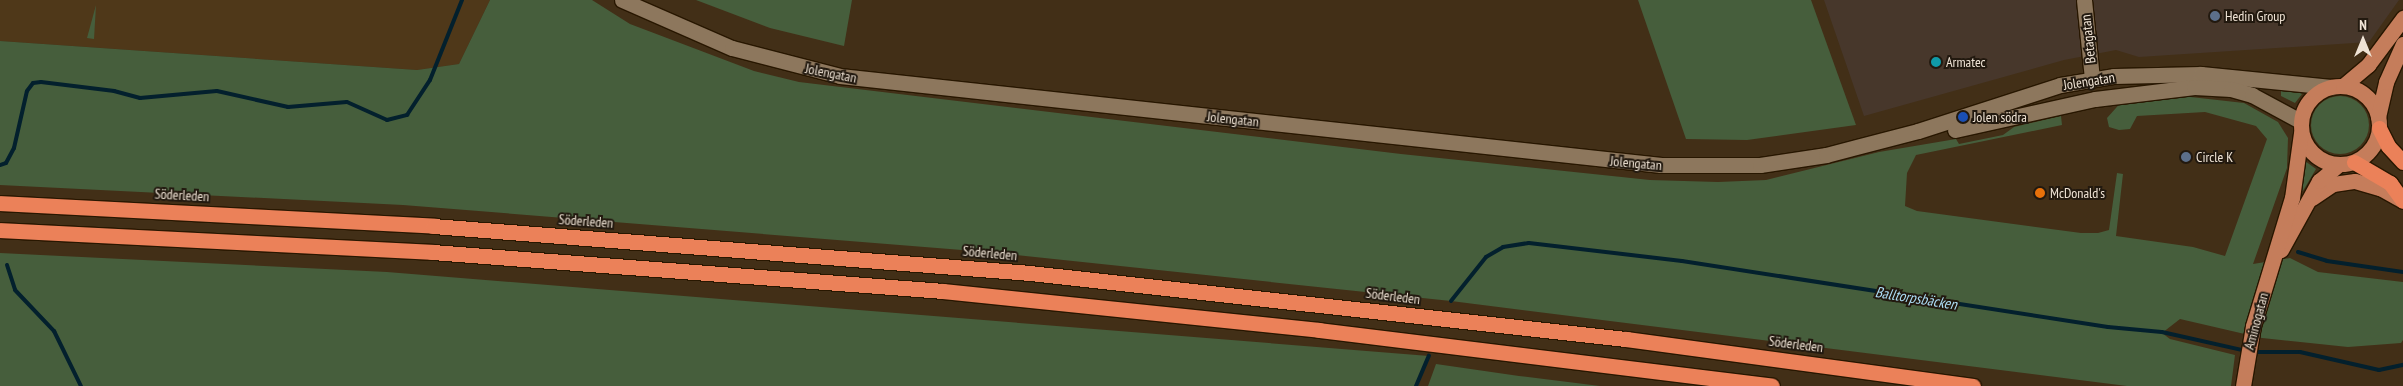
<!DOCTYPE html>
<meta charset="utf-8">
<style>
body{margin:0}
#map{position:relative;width:2403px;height:386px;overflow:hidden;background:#422f17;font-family:"PT Sans Narrow",sans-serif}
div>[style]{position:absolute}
.built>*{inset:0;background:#4f3819}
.industrial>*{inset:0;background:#47372b}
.green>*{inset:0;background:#465e3c}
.round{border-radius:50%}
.stream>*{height:4px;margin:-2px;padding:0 2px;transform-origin:2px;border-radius:2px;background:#03202d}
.roads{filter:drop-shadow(1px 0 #281700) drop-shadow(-1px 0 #281700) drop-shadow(0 1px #281700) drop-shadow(0 -1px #281700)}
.minor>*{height:15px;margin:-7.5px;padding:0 7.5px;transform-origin:7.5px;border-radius:7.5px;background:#8d775d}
.major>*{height:15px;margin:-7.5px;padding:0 7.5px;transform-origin:7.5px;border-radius:7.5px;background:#c57d5b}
.major>.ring{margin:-7.5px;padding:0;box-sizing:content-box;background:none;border:15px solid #c57d5b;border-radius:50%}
.highway>*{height:15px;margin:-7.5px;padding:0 7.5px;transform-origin:7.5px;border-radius:7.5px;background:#eb8159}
.dots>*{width:14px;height:14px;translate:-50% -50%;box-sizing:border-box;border:2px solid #22190f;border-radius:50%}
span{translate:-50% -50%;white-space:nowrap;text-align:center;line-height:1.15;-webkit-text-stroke:4px #22190f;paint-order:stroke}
.poi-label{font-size:14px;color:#efe3d5}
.left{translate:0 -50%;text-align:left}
.street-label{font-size:14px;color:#efe3d5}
.water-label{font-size:15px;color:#acdcf5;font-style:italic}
.north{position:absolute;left:2338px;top:15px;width:50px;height:50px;-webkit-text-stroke:4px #22190f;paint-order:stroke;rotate:0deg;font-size:14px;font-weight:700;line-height:20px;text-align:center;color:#efe3d5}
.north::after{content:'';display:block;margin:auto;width:18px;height:22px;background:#efe3d5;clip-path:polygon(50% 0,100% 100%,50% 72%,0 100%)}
</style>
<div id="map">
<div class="built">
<div style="clip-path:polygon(0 0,490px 0,459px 64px,417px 70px,0 41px)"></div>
</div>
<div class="industrial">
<div style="clip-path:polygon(1824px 0,2399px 0,2369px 42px,2139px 57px,2116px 50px,2064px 60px,1864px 116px)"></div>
</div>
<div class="green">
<div style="clip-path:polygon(490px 0,592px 0,630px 24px,754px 71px,799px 82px,1401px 154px,1650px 180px,1718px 182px,1766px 180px,1879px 152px,1956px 139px,1959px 144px,2003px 135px,2014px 127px,2061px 116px,2062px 125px,1916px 155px,1907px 173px,1905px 206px,1917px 211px,2081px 233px,2098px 233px,2109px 230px,2117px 173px,2123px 174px,2116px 236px,2193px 247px,2225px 256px,2267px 139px,2256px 126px,2205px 112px,2137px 116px,2130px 129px,2119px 130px,2109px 127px,2107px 118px,2124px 99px,2164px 94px,2244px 103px,2278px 122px,2288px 138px,2287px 168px,2253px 264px,2290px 258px,2318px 272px,2403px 282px,2403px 340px,2401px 343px,2348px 347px,2262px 338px,2180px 319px,2162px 333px,2170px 339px,2235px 355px,2231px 386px,2127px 386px,1451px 301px,987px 252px,403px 205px,0 185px,0 41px,417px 70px,459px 64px)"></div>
<div style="clip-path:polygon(696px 0,852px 0,844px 46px,770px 28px)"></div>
<div style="clip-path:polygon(1638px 0,1811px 0,1856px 125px,1747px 140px,1686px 139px)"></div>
<div style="clip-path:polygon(96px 5px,94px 39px,87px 38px)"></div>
<div style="clip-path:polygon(2281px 91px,2300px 93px,2302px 94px,2295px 103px,2281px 96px)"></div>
<div class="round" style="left:2311px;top:96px;width:58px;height:58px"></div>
<div style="clip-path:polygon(2305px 161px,2316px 169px,2303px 191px,2299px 189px)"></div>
<div style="clip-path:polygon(0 253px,387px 272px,1429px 356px,1418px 386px,0 386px)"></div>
<div style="clip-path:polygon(1436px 364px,1519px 376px,1600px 386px,1428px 386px)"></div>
</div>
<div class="stream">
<div style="left:0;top:165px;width:6px;rotate:-18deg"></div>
<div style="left:6px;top:163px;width:17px;rotate:-62deg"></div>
<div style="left:14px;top:148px;width:58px;rotate:-77.2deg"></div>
<div style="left:27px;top:91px;width:10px;rotate:-53deg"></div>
<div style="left:33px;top:83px;width:8px;rotate:-7deg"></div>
<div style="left:41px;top:82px;width:74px;rotate:7deg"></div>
<div style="left:114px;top:91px;width:27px;rotate:15deg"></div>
<div style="left:140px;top:98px;width:77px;rotate:-5.2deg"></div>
<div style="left:217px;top:91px;width:73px;rotate:12.7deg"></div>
<div style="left:288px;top:107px;width:59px;rotate:-4.8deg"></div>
<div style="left:347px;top:102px;width:44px;rotate:24.2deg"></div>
<div style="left:387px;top:120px;width:21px;rotate:-14deg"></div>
<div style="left:407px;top:115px;width:42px;rotate:-56.7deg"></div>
<div style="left:430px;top:80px;width:86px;rotate:-68.2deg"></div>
<div style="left:2298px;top:252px;width:30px;rotate:17deg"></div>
<div style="left:2327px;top:261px;width:77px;rotate:8.2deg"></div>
<div style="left:7px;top:265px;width:26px;rotate:72deg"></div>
<div style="left:15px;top:290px;width:57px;rotate:46.4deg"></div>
<div style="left:54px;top:331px;width:61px;rotate:63.9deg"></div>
<div style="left:1451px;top:301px;width:56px;rotate:-51.5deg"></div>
<div style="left:1486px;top:257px;width:20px;rotate:-30deg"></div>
<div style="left:1503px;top:247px;width:26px;rotate:-9deg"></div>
<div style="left:1529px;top:243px;width:154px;rotate:6.7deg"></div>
<div style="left:1682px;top:261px;width:431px;rotate:8.8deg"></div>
<div style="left:2108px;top:327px;width:54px;rotate:5.3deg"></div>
<div style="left:2162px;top:332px;width:86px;rotate:12.7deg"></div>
<div style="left:2253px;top:352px;width:47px"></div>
<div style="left:2300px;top:352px;width:81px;rotate:12.8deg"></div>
<div style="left:2379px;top:370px;width:25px;rotate:-12deg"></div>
<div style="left:1416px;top:386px;width:33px;rotate:-67deg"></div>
</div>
<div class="roads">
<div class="minor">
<div style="left:622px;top:0;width:120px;rotate:23.6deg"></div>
<div style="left:732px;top:48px;width:112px;rotate:14.5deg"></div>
<div style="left:840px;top:76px;width:826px;rotate:6.19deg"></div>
<div style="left:1661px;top:165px;width:99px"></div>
<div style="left:1760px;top:165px;width:67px;rotate:-8.6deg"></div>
<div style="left:1826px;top:155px;width:95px;rotate:-14.6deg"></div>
<div style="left:1918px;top:131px;width:149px;rotate:-17.9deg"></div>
<div style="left:2060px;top:85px;width:55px;rotate:-9.5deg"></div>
<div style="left:2114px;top:76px;width:87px;rotate:-1.3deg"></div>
<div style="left:2201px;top:74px;width:131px;rotate:5.7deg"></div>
<div style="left:2084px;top:0;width:79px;rotate:84.2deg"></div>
<div style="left:1955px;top:130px;width:143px;rotate:-12.5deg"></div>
<div style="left:2095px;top:99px;width:100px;rotate:-6.9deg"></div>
<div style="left:2194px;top:87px;width:37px;rotate:3deg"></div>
<div style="left:2231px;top:89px;width:22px;rotate:16deg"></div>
<div style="left:2252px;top:95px;width:55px;rotate:28.4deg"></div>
</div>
<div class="major">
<div class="ring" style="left:2301px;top:86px;width:63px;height:63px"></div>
<div style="left:2343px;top:86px;width:33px;rotate:-40deg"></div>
<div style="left:2368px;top:65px;width:59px;rotate:-53.3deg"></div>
<div style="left:2378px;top:117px;width:36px;rotate:-77deg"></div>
<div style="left:2386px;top:82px;width:42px;rotate:-65.9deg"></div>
<div style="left:2312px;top:198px;width:25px;rotate:-34deg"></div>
<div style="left:2333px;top:184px;width:22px;rotate:-8deg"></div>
<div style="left:2355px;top:181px;width:26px;rotate:16deg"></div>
<div style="left:2380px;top:188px;width:25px;rotate:29deg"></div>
<div style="left:2281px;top:250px;width:79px;rotate:-61.2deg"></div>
<div style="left:2319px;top:181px;width:25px;rotate:-40deg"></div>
<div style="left:2243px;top:386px;width:61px;rotate:-80.5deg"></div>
<div style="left:2253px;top:326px;width:134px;rotate:-73.1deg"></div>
<div style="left:2292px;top:198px;width:66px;rotate:-82.1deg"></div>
</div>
<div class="highway">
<div style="left:2379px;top:128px;width:20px;rotate:63deg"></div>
<div style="left:2388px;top:146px;width:22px;rotate:47deg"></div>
<div style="left:2354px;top:162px;width:42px;rotate:30.3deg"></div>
<div style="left:2390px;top:183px;width:22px;rotate:54deg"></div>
<div style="left:0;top:203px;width:434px;rotate:3deg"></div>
<div style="left:433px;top:226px;width:599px;rotate:4.5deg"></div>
<div style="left:1030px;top:273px;width:600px;rotate:6.32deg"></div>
<div style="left:1626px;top:339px;width:350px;rotate:7.7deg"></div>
<div style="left:0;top:230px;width:433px;rotate:2.9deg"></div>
<div style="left:432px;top:252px;width:512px;rotate:4.36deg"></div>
<div style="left:943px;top:291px;width:378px;rotate:5.9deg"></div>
<div style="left:1319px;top:330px;width:456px;rotate:7deg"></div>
</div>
</div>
<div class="dots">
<div style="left:2215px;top:16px;background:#5c6f8a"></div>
<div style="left:1936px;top:62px;background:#0f9aa8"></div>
<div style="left:1963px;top:117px;background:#1a4fb4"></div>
<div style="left:2186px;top:157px;background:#5c6f8a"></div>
<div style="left:2040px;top:193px;background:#e8710a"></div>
</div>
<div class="poi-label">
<span class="left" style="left:2225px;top:16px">Hedin Group</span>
<span class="left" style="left:1946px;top:62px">Armatec</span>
<span class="left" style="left:1973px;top:117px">Jolen södra</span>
<span class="left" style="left:2196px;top:157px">Circle K</span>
<span class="left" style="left:2050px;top:193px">McDonald's</span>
</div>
<div class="street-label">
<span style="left:2088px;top:39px;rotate:-96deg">Betagatan</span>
<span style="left:831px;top:73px;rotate:11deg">Jolengatan</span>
<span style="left:2089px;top:81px;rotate:-9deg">Jolengatan</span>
<span style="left:1233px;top:119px;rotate:6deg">Jolengatan</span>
<span style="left:1636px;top:163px;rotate:5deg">Jolengatan</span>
<span style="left:182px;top:195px;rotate:3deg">Söderleden</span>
<span style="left:586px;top:221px;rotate:4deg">Söderleden</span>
<span style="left:990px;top:253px;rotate:5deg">Söderleden</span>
<span style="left:1393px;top:296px;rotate:7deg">Söderleden</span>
<span style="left:2256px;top:321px;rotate:-75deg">Aminogatan</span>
<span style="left:1796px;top:344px;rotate:7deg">Söderleden</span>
</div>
<div class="water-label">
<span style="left:1916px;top:298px;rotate:9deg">Balltorpsbäcken</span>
</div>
<div class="north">N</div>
</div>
